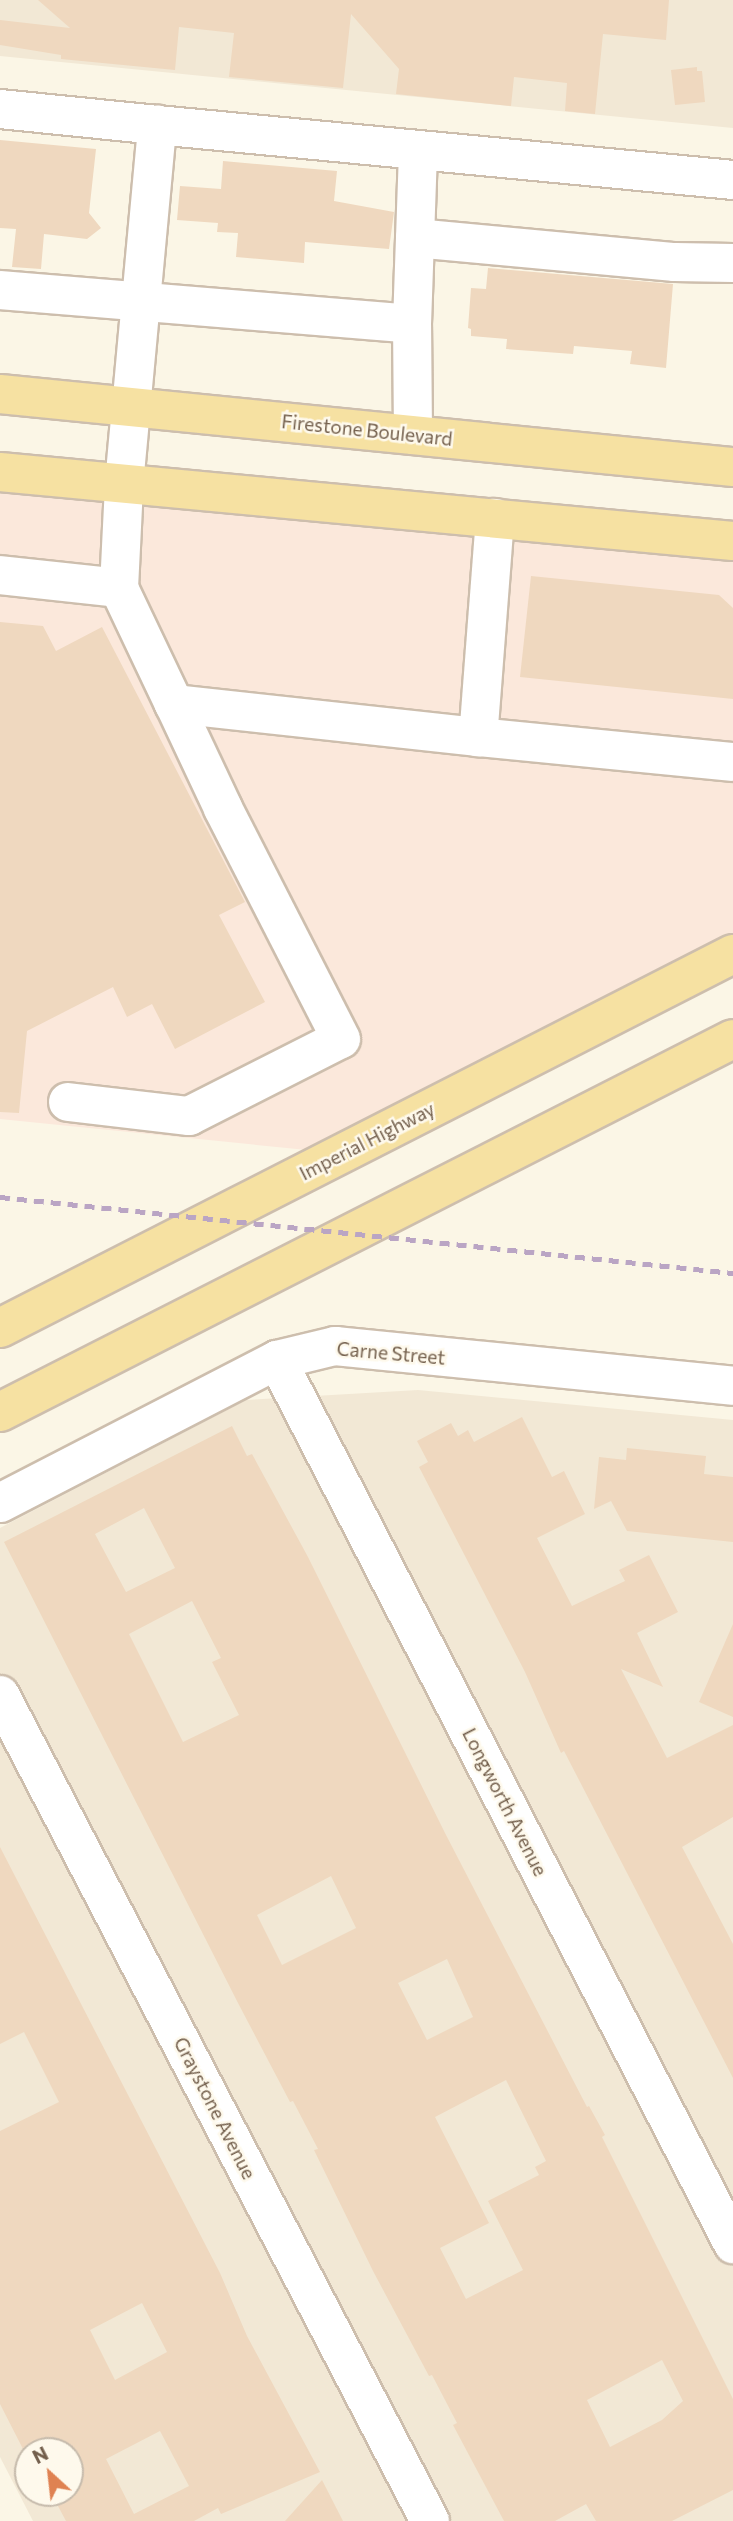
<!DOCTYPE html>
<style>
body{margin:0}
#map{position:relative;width:733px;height:2521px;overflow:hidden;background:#fbf6e6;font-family:Commissioner,sans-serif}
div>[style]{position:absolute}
.residential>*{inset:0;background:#f2e8d5}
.commercial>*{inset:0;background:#fbe8db}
.building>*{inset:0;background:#efd8bf}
.roads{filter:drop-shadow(2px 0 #cdbead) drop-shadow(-2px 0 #cdbead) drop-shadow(0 2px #cdbead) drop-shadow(0 -2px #cdbead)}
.minor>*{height:38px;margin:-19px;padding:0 19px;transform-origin:19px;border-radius:19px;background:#fff}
.major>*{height:38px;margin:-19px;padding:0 19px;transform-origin:19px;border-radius:19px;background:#f6e1a2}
.rail>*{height:5px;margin-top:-2.5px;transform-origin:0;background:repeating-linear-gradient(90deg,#baa5c4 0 10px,transparent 0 17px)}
span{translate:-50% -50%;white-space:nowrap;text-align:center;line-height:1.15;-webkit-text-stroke:5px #fef9ec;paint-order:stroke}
.street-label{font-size:19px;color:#735f4c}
.north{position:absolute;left:14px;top:2437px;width:70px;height:70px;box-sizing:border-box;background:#fef9ec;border:2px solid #c6bbac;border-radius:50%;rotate:333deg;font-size:19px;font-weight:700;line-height:28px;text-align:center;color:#735f4c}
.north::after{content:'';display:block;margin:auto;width:24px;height:32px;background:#df8252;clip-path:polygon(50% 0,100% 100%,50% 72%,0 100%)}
</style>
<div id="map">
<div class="residential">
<div style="clip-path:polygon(0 0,733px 0,733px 128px,0 56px)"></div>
<div style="clip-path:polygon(evenodd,418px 1390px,733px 1420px,733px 2521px,33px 2521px,0 2457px,0 1528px,246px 1400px,418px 1390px,28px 2451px,70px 2451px,70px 2493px,28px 2493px,28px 2451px)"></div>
</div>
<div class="commercial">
<div style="clip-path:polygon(0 482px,733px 562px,733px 935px,307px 1150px,0 1119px)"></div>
</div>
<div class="building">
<div style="clip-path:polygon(38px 0,669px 0,666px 40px,603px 34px,595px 114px,565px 111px,567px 83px,514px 77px,511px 106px,396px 94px,399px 69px,351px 14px,343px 88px,229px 77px,234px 33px,179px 27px,175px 70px,61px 59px,61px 55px,0 45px,0 20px,70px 28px)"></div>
<div style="clip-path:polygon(697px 67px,697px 71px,702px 71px,705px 102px,675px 105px,671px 70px)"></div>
<div style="clip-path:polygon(0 140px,96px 149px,89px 213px,101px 228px,87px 239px,44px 234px,41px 269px,12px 267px,16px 229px,0 228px)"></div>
<div style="clip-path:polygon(223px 161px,337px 171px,334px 201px,394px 212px,389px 249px,305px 242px,304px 263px,236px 257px,238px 233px,217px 232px,218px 223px,177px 220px,180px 186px,221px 189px)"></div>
<div style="clip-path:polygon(488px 268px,673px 284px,666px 368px,630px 364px,632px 351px,574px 346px,573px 354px,506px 349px,507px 339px,471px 336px,471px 329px,468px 328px,471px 288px,486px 289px)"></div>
<div style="clip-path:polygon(531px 576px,719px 595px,733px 608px,733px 699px,520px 677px)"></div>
<div style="clip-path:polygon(0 622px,43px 626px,56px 651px,102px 627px,245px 902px,219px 915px,265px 1002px,175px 1049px,152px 1004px,127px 1017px,113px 987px,27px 1031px,19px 1113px,0 1112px)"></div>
<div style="clip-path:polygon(522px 1417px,552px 1477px,564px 1471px,585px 1514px,537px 1538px,572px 1606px,625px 1581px,619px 1570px,649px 1555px,678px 1612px,637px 1633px,663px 1687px,621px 1669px,667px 1758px,733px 1725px,733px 1817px,682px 1847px,733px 1944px,733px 2078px,564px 1751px,561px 1753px,525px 1672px,419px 1467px,428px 1462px,417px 1441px,451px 1423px,458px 1436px,468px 1430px,474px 1442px)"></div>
<div style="clip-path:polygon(evenodd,232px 1426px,247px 1456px,252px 1454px,308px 1557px,445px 1833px,587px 2107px,589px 2106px,605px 2135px,602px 2137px,733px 2399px,733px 2490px,672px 2521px,596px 2521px,586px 2504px,555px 2521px,504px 2521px,453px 2425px,457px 2423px,432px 2375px,429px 2376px,373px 2271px,314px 2150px,318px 2149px,293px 2101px,290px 2102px,238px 2003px,4px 1542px,232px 1426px,144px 1508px,175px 1568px,126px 1592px,95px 1534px,144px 1508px,232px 1426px,192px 1601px,221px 1658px,212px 1662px,239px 1715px,183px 1742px,129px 1634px,192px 1601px,232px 1426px,331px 1876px,356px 1928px,282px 1965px,257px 1915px,331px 1876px,232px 1426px,447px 1959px,473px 2017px,427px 2040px,398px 1983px,447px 1959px,232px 1426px,506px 2080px,546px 2161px,535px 2167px,539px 2175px,488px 2201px,523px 2270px,466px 2299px,440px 2248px,489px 2223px,435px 2117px,506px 2080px,232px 1426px,662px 2360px,683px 2401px,662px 2420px,610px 2447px,587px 2400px,662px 2360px)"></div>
<div style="clip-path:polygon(627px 1448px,706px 1456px,704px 1474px,733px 1477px,733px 1542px,627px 1531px,611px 1501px,594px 1509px,599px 1457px,626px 1460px)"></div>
<div style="clip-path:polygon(733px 1624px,733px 1717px,699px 1702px)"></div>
<div style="clip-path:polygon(evenodd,0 1847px,220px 2273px,247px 2336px,320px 2472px,221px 2514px,218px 2508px,194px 2521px,66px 2521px,51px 2493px,70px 2493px,70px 2451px,30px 2451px,28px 2446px,23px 2449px,0 2404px,0 2131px,59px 2102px,24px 2032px,0 2044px,0 1847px,142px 2303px,167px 2352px,115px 2380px,90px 2330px,142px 2303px,0 1847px,160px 2431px,189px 2486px,134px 2514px,106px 2459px,160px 2431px)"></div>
<div style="clip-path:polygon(322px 2480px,343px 2521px,285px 2521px)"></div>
</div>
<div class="roads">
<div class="minor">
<div style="left:0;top:109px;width:158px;rotate:5.8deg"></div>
<div style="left:415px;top:238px;width:261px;rotate:5.3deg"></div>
<div style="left:675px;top:262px;width:58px;rotate:1deg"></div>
<div style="left:0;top:290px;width:413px;rotate:4.7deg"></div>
<div style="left:413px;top:435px;width:111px;rotate:-90.5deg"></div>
<div style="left:412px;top:324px;width:174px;rotate:-88deg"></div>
<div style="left:495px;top:518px;width:220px;rotate:94.4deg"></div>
<div style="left:478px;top:737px;width:256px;rotate:5.6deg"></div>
<div style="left:0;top:575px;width:120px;rotate:6.2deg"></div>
<div style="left:174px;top:704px;width:128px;rotate:-115.4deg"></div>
<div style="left:119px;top:588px;width:104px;rotate:-87.2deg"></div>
<div style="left:124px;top:484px;width:361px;rotate:-84.7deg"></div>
<div style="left:157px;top:125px;width:579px;rotate:5.45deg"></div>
<div style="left:68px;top:1102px;width:122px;rotate:6.6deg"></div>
<div style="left:189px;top:1116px;width:170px;rotate:-26.9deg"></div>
<div style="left:341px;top:1039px;width:259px;rotate:-117.1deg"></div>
<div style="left:223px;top:808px;width:115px;rotate:-115.2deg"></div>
<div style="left:174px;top:704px;width:306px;rotate:6.2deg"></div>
<div style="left:277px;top:1360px;width:995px;rotate:62.71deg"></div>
<div style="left:0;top:1503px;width:312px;rotate:-27.3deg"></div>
<div style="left:277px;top:1360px;width:60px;rotate:-13.6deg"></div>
<div style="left:335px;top:1346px;width:400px;rotate:5.7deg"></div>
<div style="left:0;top:1695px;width:931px;rotate:62.5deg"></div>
</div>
<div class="major">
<div style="left:0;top:394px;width:737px;rotate:5.69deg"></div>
<div style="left:0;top:472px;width:736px;rotate:5.38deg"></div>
<div style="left:0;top:1328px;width:823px;rotate:-27.03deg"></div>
<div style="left:0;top:1412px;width:822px;rotate:-26.97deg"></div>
</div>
</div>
<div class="rail">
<div style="left:0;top:1197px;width:737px;rotate:5.92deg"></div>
</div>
<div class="street-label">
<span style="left:367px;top:430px;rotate:6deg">Firestone Boulevard</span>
<span style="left:367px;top:1141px;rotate:-27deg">Imperial Highway</span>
<span style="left:391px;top:1353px;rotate:5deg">Carne Street</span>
<span style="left:505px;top:1802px;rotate:63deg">Longworth Avenue</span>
<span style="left:215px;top:2108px;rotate:63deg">Graystone Avenue</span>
</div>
<div class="north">N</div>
</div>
